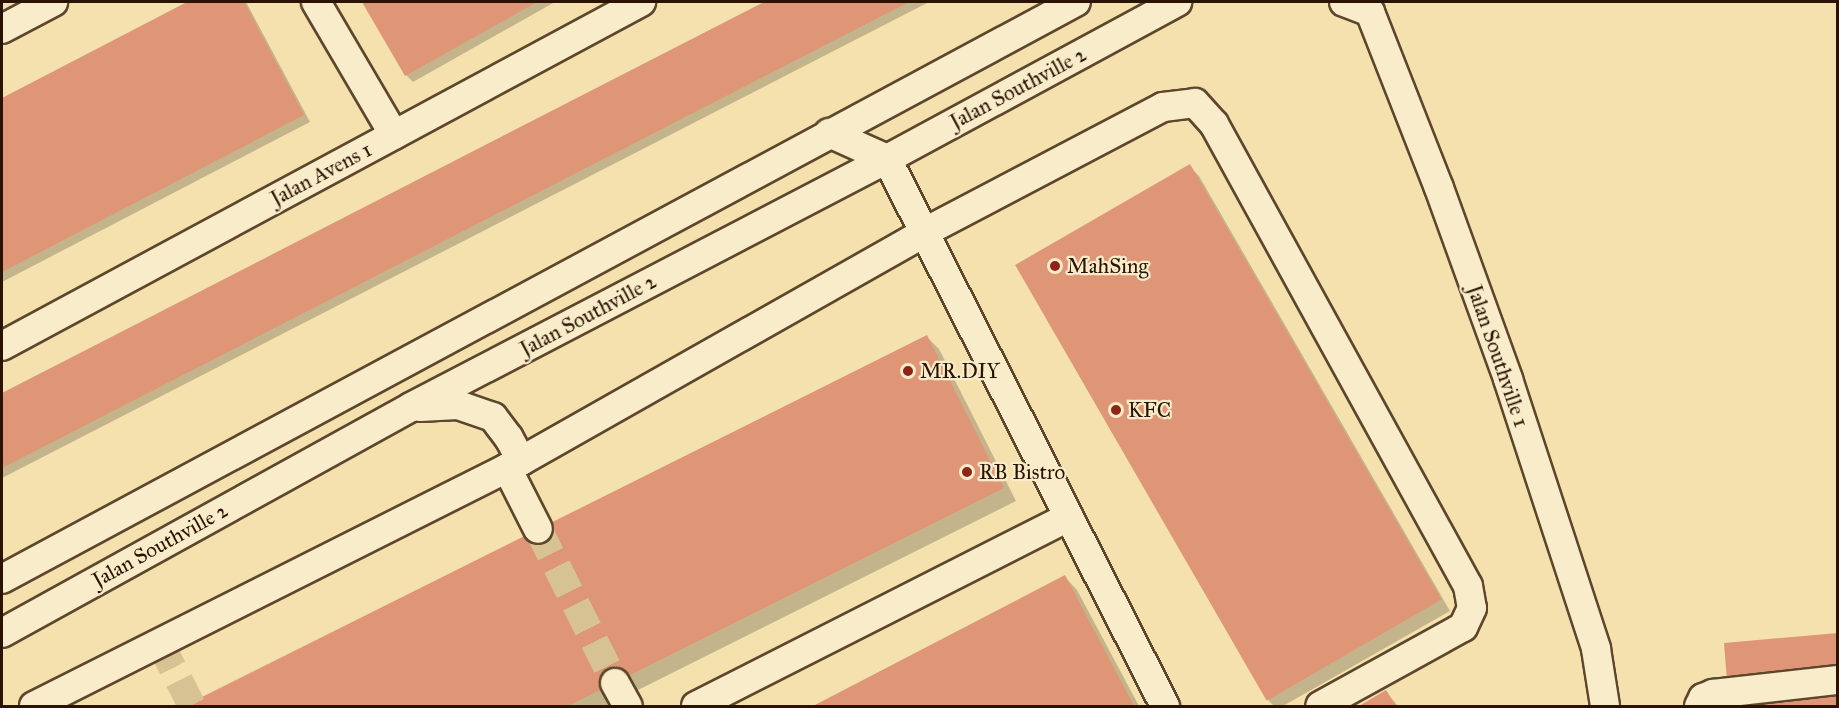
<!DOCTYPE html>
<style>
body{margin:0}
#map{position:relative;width:1839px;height:708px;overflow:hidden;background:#f5e1ae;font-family:"IM FELL Great Primer",serif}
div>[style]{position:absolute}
.shadow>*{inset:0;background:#0003}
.building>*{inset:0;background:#de9676;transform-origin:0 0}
.minor-tunnel>*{height:28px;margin-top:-14px;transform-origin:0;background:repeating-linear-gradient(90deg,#d7c294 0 28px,transparent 0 42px)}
.roads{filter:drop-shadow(2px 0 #5d462c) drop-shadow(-2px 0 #5d462c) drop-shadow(0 2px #5d462c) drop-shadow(0 -2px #5d462c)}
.minor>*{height:28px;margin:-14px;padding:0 14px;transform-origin:14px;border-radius:14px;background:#f8ecca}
.dots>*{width:16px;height:16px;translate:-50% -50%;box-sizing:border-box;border:3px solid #f8ecca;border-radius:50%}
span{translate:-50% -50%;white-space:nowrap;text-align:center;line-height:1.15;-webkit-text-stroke:4.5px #f8ecca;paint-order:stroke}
.street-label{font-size:21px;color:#2a1300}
.poi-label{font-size:21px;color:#2a1300}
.left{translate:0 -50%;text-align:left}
.frame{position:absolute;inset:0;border:3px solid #2a1300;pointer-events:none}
</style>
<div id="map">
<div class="shadow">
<div style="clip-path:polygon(190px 2px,246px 2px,310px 122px,2px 282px,2px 100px)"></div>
<div style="clip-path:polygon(364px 2px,555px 2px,413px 82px,406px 75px)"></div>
<div style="clip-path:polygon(768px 2px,929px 2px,2px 478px,2px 395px)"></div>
<div style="clip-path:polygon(1189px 166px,1199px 176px,1450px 611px,1283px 706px,1274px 706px,1267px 699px,1017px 265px)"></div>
<div style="clip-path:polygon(926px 336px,939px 349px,1016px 501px,606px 706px,187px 706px)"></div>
<div style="clip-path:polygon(1065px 577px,1077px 590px,1139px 706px,816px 706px)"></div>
<div style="clip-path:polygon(1838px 634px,1838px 706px,1731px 706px,1725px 644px)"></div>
<div style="clip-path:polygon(1386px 692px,1398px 706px,1362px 706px)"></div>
</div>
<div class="building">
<div style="clip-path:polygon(187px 2px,244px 2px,304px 115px,2px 272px,2px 98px)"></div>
<div style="clip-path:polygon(362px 2px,537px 2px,405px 76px)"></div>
<div style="clip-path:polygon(764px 2px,909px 2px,2px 468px,2px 393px)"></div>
<div style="left:1190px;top:164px;width:503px;height:202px;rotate:60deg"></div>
<div style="clip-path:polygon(927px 335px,1004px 488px,568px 706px,184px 706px)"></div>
<div style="clip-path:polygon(1065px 575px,1134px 706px,813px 706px)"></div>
<div style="clip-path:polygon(1838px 633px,1838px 706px,1729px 706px,1724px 643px)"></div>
<div style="clip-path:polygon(1386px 690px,1396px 706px,1359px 706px)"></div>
</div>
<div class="minor-tunnel">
<div style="left:538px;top:529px;width:172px;rotate:63.4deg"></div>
<div style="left:160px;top:643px;width:71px;rotate:63.1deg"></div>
</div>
<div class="roads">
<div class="minor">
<div style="left:316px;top:2px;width:154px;rotate:59.6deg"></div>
<div style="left:1344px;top:2px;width:28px;rotate:21deg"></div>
<div style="left:1370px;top:12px;width:189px;rotate:68.6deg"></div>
<div style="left:1439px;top:188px;width:203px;rotate:70.1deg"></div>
<div style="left:1508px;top:379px;width:284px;rotate:71.9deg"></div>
<div style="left:1596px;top:649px;width:58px;rotate:81deg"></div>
<div style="left:2px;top:29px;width:58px;rotate:-27.9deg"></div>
<div style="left:829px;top:133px;width:64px;rotate:24.1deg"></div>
<div style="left:887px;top:159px;width:614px;rotate:63.06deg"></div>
<div style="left:2px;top:346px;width:726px;rotate:-28.3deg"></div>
<div style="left:420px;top:407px;width:38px;rotate:-3deg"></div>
<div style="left:458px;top:405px;width:37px;rotate:19deg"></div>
<div style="left:493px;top:417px;width:26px;rotate:53deg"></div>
<div style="left:509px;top:438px;width:26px;rotate:62deg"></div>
<div style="left:507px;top:468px;width:68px;rotate:63.1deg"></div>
<div style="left:2px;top:579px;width:1219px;rotate:-28.25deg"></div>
<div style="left:2px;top:633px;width:467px;rotate:-28.9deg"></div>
<div style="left:411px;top:407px;width:537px;rotate:-27.52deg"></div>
<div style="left:887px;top:159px;width:330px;rotate:-28.4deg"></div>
<div style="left:615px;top:683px;width:26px;rotate:61deg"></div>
<div style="left:34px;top:706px;width:545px;rotate:-26.71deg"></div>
<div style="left:521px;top:461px;width:464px;rotate:-29.5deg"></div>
<div style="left:925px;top:232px;width:269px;rotate:-27.7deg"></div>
<div style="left:1163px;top:107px;width:32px;rotate:-7deg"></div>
<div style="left:1195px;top:103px;width:28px;rotate:48deg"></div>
<div style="left:1214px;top:124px;width:527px;rotate:61.2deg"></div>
<div style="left:1468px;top:586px;width:22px;rotate:80deg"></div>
<div style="left:1472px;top:608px;width:21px;rotate:115deg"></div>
<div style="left:1463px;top:627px;width:163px;rotate:151.1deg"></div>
<div style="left:696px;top:706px;width:418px;rotate:-26.9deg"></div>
<div style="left:1699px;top:706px;width:9px;rotate:-63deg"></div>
<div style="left:1703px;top:698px;width:11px;rotate:-22deg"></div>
<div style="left:1713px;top:694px;width:126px;rotate:-6.4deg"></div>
</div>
</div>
<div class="dots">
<div style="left:1055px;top:266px;background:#8f2418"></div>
<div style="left:908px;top:371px;background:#8f2418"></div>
<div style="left:1116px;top:410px;background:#8f2418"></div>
<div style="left:967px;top:472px;background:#8f2418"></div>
</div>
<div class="street-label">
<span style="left:1018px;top:88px;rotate:-28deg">Jalan Southville 2</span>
<span style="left:321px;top:174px;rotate:-28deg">Jalan Avens 1</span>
<span style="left:588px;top:315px;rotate:-28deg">Jalan Southville 2</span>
<span style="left:1498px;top:356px;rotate:71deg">Jalan Southville 1</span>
<span style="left:160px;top:545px;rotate:-29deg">Jalan Southville 2</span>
</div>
<div class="poi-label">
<span class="left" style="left:1067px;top:266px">MahSing</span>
<span class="left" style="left:920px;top:371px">MR.DIY</span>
<span class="left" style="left:1128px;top:410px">KFC</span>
<span class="left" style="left:979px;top:472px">RB Bistro</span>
</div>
<div class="frame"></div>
</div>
